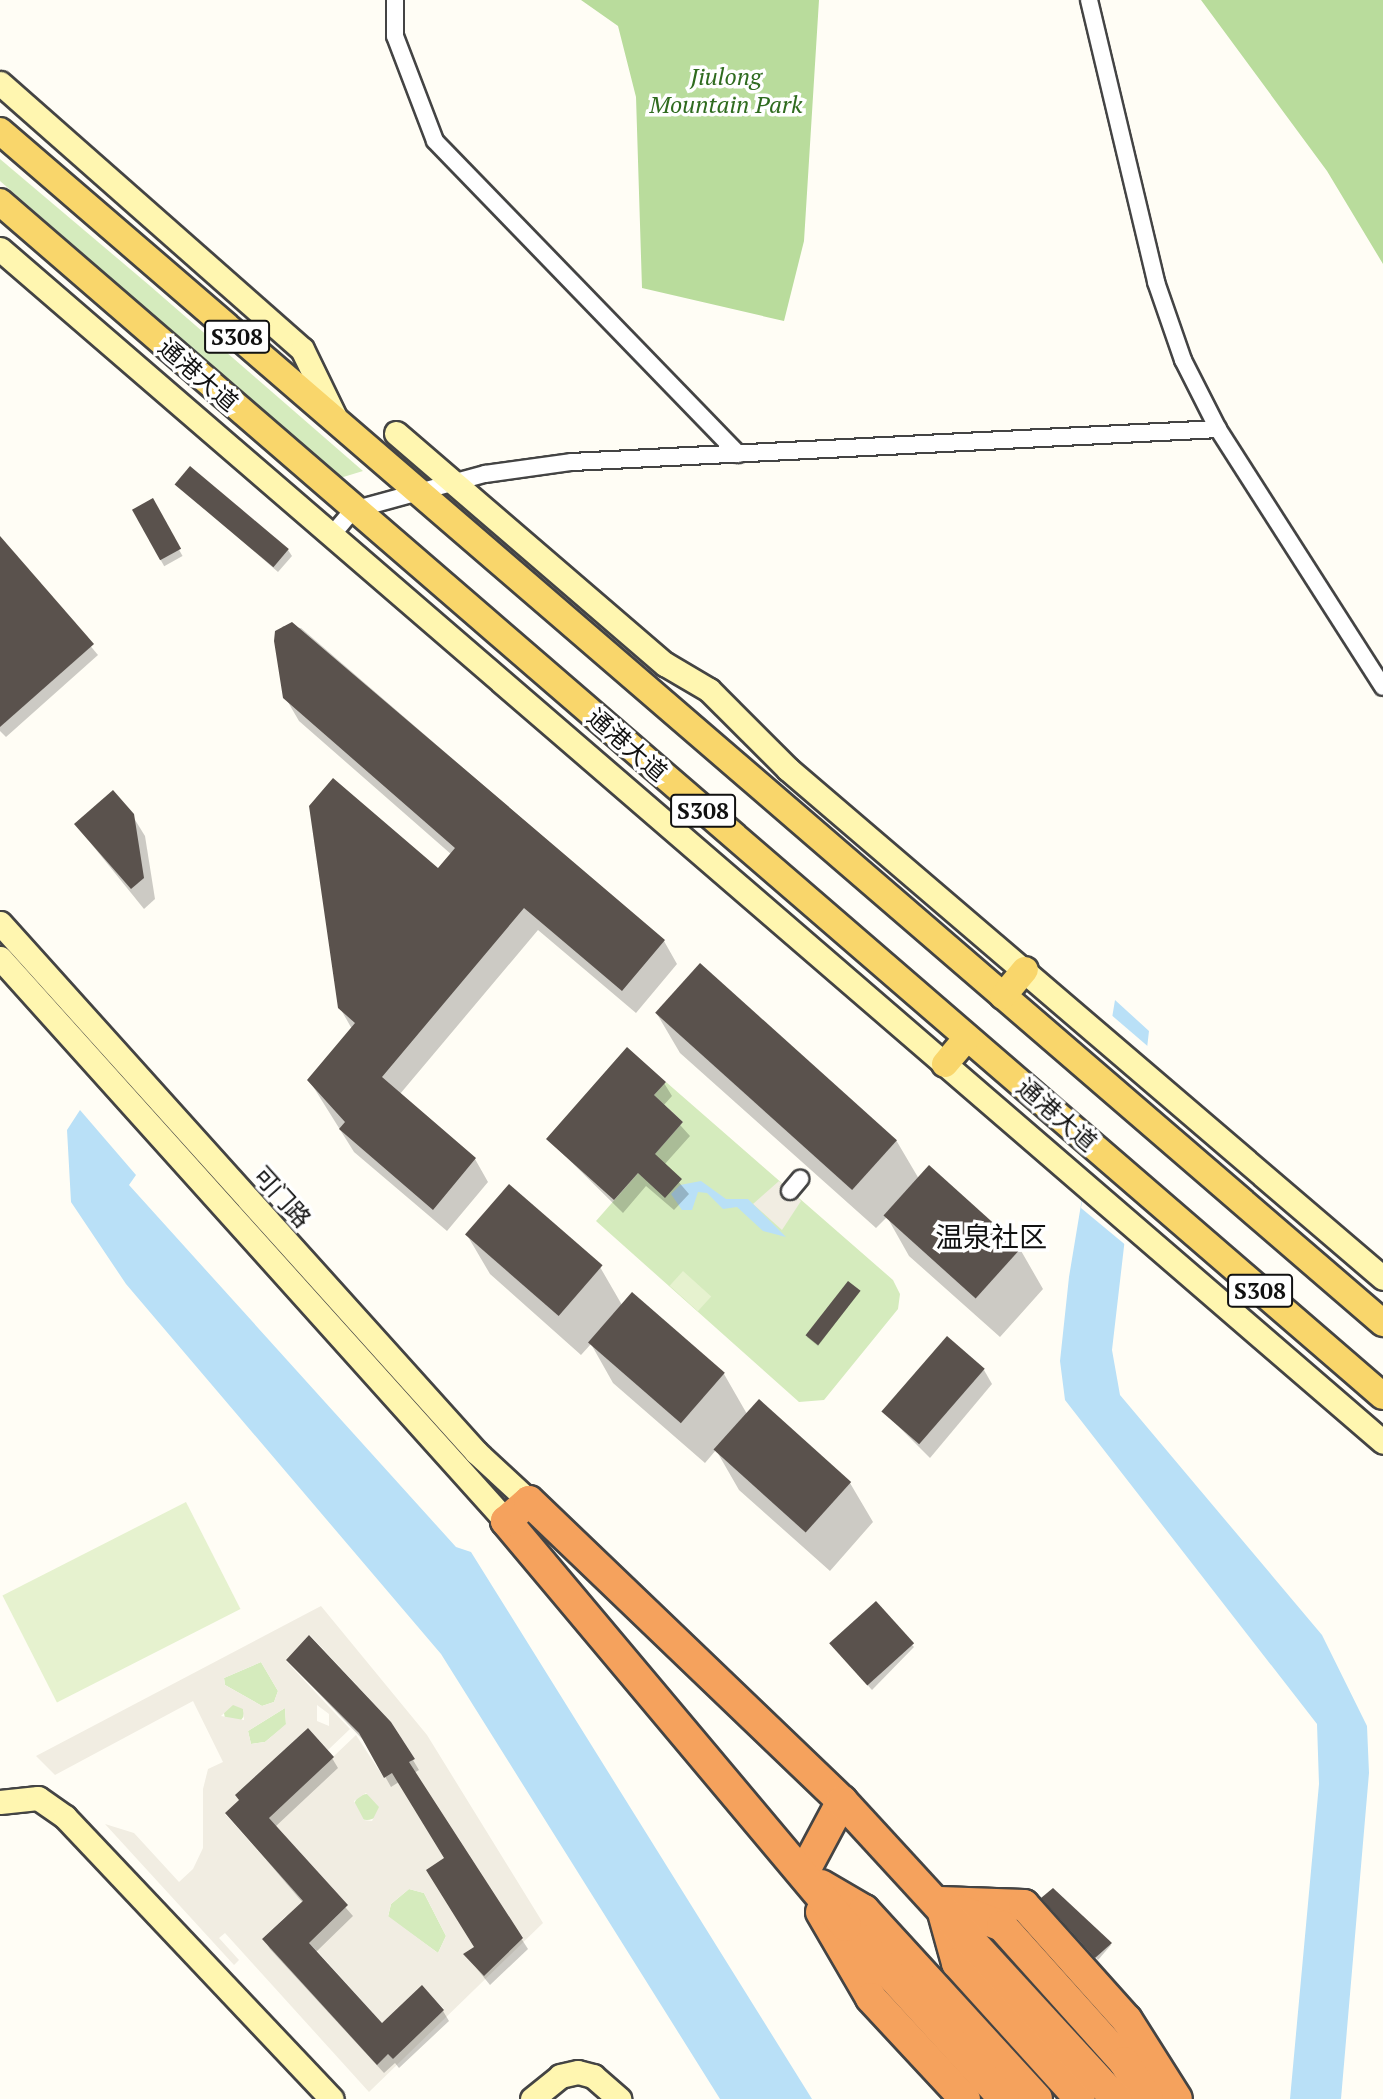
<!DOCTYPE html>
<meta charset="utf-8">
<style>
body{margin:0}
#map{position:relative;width:1383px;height:2099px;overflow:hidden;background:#fffdf5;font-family:"PT Serif","Noto Sans SC",serif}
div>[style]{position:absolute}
.green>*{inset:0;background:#d5ebbd}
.round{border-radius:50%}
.forest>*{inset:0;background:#b9dc9c}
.pitch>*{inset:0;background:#e6f2cf;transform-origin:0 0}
.plaza>*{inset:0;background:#f1ede2}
.water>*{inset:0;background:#b9e0f7}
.pier>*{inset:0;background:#fffdf5}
.shadow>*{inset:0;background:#0003;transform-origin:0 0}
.building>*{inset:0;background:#5a524d;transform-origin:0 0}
.roads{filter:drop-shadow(2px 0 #444) drop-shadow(-2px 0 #444) drop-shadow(0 2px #444) drop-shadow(0 -2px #444)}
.street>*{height:16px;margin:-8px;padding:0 8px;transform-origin:8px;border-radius:8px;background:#fff}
.secondary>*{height:23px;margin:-11.5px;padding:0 11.5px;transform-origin:11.5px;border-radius:11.5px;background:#fff6b0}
.primary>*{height:26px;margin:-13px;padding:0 13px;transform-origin:13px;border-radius:13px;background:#f9d66b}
.highway>*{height:30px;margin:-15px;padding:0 15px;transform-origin:15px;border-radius:15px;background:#f5a25d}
span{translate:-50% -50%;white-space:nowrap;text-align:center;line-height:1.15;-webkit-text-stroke:7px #fff;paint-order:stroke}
.shield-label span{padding:2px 5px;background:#fff;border:2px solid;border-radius:5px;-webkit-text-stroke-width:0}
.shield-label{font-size:23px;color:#111;font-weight:700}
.park-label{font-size:24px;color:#2f6b1f;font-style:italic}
.street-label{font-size:24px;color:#111}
.quarter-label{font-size:28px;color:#111}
</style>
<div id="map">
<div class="green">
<div style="clip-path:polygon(0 159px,149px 285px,363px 471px,340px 478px,0 181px)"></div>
<div style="clip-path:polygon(666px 1082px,893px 1280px,900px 1294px,898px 1309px,824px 1400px,799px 1402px,596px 1221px,683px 1122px,654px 1095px)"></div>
<div style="clip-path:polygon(261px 1662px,278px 1691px,274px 1702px,262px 1706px,225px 1685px,224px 1678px)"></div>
<div class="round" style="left:224px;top:1703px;width:20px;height:20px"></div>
<div style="clip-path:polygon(285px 1708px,286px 1725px,265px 1742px,251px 1744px,248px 1731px)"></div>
<div class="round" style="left:354px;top:1794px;width:26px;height:26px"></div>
<div style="clip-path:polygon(409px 1889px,424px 1893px,446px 1936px,438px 1953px,388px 1917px,391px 1904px)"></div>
</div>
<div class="forest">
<div style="clip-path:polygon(581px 0,819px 0,804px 241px,784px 321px,642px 288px,636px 97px,618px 26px)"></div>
<div style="clip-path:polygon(1201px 0,1383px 0,1383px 264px,1327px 171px)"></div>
</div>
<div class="pitch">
<div style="left:683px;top:1271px;width:38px;height:20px;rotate:42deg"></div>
<div style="left:186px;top:1502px;width:120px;height:206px;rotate:63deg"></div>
</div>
<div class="plaza">
<div style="clip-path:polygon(779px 1181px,801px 1201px,782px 1230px,753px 1204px)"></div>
<div style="clip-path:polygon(evenodd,321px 1606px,427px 1735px,543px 1923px,369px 2092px,225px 1933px,219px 1938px,239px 1960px,234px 1965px,105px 1824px,134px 1833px,179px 1882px,193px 1869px,203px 1848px,203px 1789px,208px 1769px,223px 1762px,193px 1701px,55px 1775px,36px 1756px,321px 1606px,310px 1635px,391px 1722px,415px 1759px,384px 1778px,356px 1735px,269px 1818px,348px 1905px,329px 1924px,301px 1933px,382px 2023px,422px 1986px,444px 2009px,393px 2059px,388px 2054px,377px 2064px,262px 1939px,285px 1917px,312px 1911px,225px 1814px,239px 1800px,235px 1795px,308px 1728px,328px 1750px,350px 1729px,286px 1661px,310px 1635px,321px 1606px,261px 1662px,278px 1691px,274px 1702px,262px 1706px,225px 1685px,224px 1678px,261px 1662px,321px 1606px,233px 1705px,243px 1709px,244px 1720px,221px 1716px,233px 1705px,321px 1606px,317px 1705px,329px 1714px,329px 1726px,317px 1721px,317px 1705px,321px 1606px,285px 1708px,286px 1724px,265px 1742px,251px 1744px,248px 1731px,285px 1708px,321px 1606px,402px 1788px,523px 1937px,484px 1975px,463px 1954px,474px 1947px,444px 1858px,402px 1788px,321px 1606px,366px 1793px,379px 1807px,372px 1821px,364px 1820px,354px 1801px,366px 1793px,321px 1606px,409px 1889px,424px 1893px,446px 1936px,438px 1953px,388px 1916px,391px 1904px,409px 1889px)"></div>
</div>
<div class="water">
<div style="clip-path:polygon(1115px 1000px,1149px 1031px,1112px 1350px,1120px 1395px,1322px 1635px,1367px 1726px,1369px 1773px,1341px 2099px,1290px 2099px,1319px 1784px,1317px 1724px,1065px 1400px,1060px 1361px,1069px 1277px)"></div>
<div style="clip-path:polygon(80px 1110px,136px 1175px,129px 1185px,456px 1547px,471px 1552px,812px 2099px,720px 2099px,441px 1654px,126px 1284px,71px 1202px,67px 1130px)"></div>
<div style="clip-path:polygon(701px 1181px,726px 1199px,748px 1199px,786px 1237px,763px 1231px,737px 1207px,723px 1209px,707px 1193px,698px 1192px,692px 1210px,682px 1210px,671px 1194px,680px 1185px)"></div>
</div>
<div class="pier">
<div style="clip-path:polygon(1109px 1013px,1151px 1049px,1128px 1247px,1081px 1208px)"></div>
</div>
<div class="shadow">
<div style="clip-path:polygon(176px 484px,288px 550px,292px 556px,278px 572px)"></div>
<div style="left:152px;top:501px;width:63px;height:21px;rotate:61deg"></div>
<div style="clip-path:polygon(0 538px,98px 655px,6px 737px,0 731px)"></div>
<div style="clip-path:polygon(283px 626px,301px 628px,664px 941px,677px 964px,636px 1013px,538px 930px,400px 1094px,475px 1159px,488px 1182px,447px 1231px,354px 1152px,309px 1080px,352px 1029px,340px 1008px,452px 855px,299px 721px,285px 697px,275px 641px)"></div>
<div style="clip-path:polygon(132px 815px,145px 836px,155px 899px,144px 909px,76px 825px)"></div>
<div style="clip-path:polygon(657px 1014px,896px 1140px,919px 1179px,1020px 1249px,1043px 1289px,1000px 1337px,909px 1256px,887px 1217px,876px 1228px,680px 1053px)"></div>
<div style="clip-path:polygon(664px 1083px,672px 1096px,663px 1106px,690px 1136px,664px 1165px,689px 1194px,674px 1210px,646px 1186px,623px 1213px,548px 1139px)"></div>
<div style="clip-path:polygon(467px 1235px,600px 1267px,622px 1305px,632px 1294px,724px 1374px,747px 1414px,850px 1483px,873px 1522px,830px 1571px,739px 1490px,716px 1450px,705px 1463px,613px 1383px,591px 1344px,581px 1355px,490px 1274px)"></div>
<div style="clip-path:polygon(859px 1292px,818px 1346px,807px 1337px)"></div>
<div style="clip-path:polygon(984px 1370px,992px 1384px,930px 1458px,884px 1412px)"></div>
<div style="clip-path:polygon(831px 1644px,912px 1645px,914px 1647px,872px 1690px)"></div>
<div style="clip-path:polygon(288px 1661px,389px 1723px,413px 1760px,419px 1770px,414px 1773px,528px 1949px,490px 1985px,465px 1954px,476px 1947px,446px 1859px,399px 1782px,391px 1787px,366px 1743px)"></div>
<div style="clip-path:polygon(332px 1758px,338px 1768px,275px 1827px,353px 1916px,316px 1952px,382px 2026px,443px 2011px,449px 2021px,399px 2068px,395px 2063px,384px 2073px,270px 1949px,264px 1939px,303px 1903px,227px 1814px)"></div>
<div style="clip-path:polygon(1052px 1890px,1111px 1945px,1098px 1960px,1045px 1901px)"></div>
</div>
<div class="building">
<div style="left:190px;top:466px;width:129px;height:24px;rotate:40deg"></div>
<div style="left:153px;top:498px;width:58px;height:24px;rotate:61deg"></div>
<div style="clip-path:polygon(0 536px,94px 644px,0 727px)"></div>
<div style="clip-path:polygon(292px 622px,665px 940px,622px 991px,524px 908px,382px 1077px,476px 1158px,433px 1210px,339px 1129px,345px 1122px,307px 1080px,355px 1023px,338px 1008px,309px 806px,333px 778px,438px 868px,455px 848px,283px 698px,274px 641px,275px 631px)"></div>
<div style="clip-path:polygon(113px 790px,134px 814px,144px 878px,131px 889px,74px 824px)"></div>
<div style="left:700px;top:963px;width:265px;height:67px;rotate:42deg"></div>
<div style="clip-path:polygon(627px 1047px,666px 1082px,654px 1095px,683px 1122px,655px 1154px,682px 1179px,665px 1198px,638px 1173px,614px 1200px,546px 1139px)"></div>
<div style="left:929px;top:1165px;width:124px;height:68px;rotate:42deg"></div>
<div style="left:509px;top:1184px;width:124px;height:67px;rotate:41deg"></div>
<div style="left:848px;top:1281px;width:16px;height:69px;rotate:38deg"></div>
<div style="left:632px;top:1292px;width:123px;height:67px;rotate:41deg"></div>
<div style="left:947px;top:1336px;width:50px;height:100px;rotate:41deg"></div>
<div style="left:759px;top:1399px;width:124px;height:68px;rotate:42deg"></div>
<div style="left:876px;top:1601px;width:57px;height:63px;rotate:48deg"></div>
<div style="clip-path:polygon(309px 1635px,391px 1722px,415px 1759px,409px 1762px,523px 1938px,484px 1976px,463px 1954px,474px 1947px,426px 1870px,444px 1858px,392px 1773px,384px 1778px,359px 1733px,286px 1660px)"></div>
<div style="clip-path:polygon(308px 1728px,334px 1757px,269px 1818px,348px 1905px,309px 1943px,382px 2023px,422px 1985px,444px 2010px,393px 2059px,388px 2054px,377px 2065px,262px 1939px,303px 1901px,225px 1813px,239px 1800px,235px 1795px)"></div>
<div style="clip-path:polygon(1053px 1888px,1112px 1943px,1095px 1958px,1041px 1898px)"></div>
</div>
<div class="roads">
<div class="street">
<div style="left:395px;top:0;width:36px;rotate:90deg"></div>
<div style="left:395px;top:36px;width:112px;rotate:69.1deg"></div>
<div style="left:435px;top:141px;width:436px;rotate:45.9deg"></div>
<div style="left:1089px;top:0;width:290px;rotate:76.6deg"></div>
<div style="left:1156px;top:282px;width:83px;rotate:70.9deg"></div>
<div style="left:1183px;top:360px;width:77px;rotate:63.1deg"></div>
<div style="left:1218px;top:429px;width:306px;rotate:57.4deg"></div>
<div style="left:332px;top:535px;width:33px;rotate:-50deg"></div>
<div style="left:353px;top:510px;width:137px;rotate:-15.3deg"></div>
<div style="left:485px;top:474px;width:88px;rotate:-7.9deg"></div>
<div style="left:572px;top:462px;width:647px;rotate:-2.92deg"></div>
<div style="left:790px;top:1191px;width:16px;rotate:-50deg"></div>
</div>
<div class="secondary">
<div style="left:0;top:83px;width:402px;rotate:41.4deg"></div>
<div style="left:302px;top:349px;width:78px;rotate:64.1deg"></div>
<div style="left:0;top:249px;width:1826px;rotate:40.78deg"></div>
<div style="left:396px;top:433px;width:355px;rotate:40.7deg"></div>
<div style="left:665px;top:664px;width:51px;rotate:30.6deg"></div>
<div style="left:709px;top:690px;width:112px;rotate:45deg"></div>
<div style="left:788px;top:769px;width:783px;rotate:40.55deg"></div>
<div style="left:0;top:923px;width:712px;rotate:48.02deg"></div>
<div style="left:476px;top:1452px;width:72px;rotate:42.8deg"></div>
<div style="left:0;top:958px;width:757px;rotate:48.05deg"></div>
<div style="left:0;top:1802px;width:38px;rotate:-6deg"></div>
<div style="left:38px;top:1798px;width:33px;rotate:35deg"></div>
<div style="left:65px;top:1817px;width:388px;rotate:46.6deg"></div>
<div style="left:532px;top:2099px;width:36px;rotate:-39deg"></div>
<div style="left:560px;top:2076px;width:18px;rotate:-13deg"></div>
<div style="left:578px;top:2072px;width:16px;rotate:15deg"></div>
<div style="left:593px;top:2076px;width:35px;rotate:41deg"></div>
</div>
<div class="primary">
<div style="left:0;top:131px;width:1826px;rotate:40.76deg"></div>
<div style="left:0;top:202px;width:1827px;rotate:40.81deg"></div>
<div style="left:1003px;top:996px;width:34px;rotate:-50deg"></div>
<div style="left:945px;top:1064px;width:34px;rotate:-50deg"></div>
</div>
<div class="highway">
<div style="left:803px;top:1874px;width:83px;rotate:-61.9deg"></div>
<div style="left:821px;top:1885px;width:50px;rotate:30.2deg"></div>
<div style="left:864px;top:1910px;width:256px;rotate:47.5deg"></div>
<div style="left:940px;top:1902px;width:84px;rotate:2deg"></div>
<div style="left:1024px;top:1905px;width:154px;rotate:48.2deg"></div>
<div style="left:1127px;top:2020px;width:93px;rotate:57.7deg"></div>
<div style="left:942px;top:1909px;width:56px;rotate:74.5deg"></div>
<div style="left:957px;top:1963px;width:183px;rotate:47.9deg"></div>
<div style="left:960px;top:1910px;width:45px;rotate:20.9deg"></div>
<div style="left:1002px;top:1926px;width:183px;rotate:48.1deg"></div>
<div style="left:1124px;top:2062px;width:44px;rotate:57deg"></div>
<div style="left:821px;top:1912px;width:99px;rotate:59.8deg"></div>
<div style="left:871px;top:1998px;width:138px;rotate:47.1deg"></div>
<div style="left:1004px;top:2099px;width:234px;rotate:-132.4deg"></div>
<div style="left:846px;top:1926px;width:529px;rotate:-130.01deg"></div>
<div style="left:506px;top:1521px;width:30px;rotate:-41deg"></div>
<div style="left:529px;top:1501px;width:434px;rotate:43.8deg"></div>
<div style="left:842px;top:1801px;width:405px;rotate:47.4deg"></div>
</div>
</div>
<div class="shield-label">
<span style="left:237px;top:337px">S308</span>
<span style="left:703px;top:811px">S308</span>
<span style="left:1260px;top:1291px">S308</span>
</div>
<div class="park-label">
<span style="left:726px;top:91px">Jiulong<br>Mountain Park</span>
</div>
<div class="street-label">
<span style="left:198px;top:375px;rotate:41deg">通港大道</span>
<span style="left:627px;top:745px;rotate:41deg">通港大道</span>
<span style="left:1057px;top:1115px;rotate:41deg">通港大道</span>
<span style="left:282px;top:1197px;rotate:48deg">可门路</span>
</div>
<div class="quarter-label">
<span style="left:991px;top:1237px">温泉社区</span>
</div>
</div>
